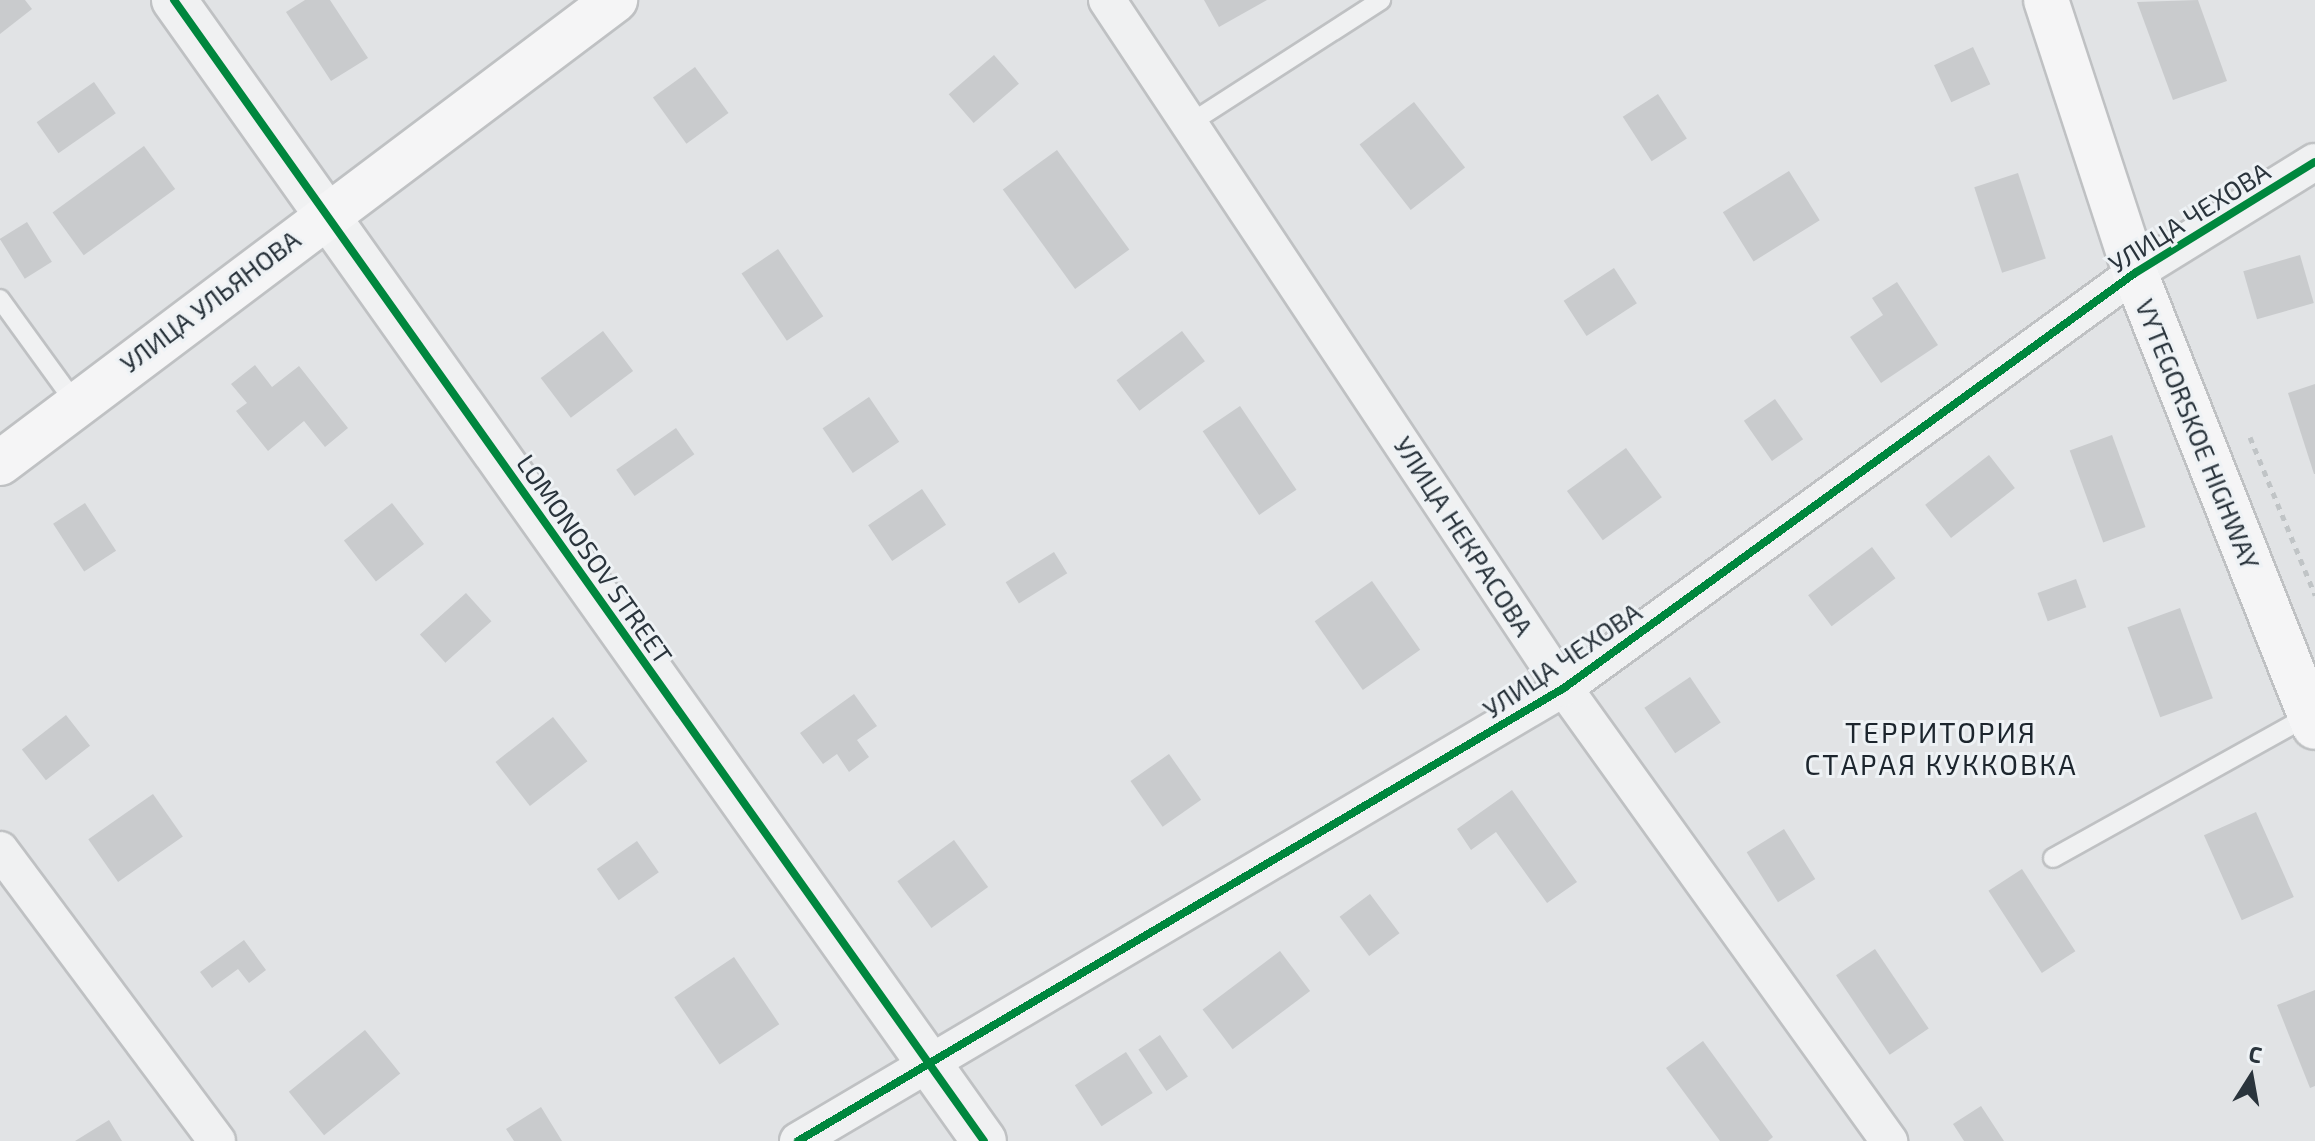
<!DOCTYPE html>
<meta charset="utf-8">
<style>
body{margin:0}
#map{position:relative;width:2315px;height:1141px;overflow:hidden;background:#e1e3e5;font-family:"Exo 2",sans-serif}
div>[style]{position:absolute}
.building>*{inset:0;background:#c9cbcd;transform-origin:0 0}
.path>*{height:5px;margin-top:-2.5px;transform-origin:0;background:repeating-linear-gradient(90deg,#c0c4c6 0 6px,transparent 0 12px)}
.roads{filter:drop-shadow(2px 0 #bfc1c3) drop-shadow(-2px 0 #bfc1c3) drop-shadow(0 2px #bfc1c3) drop-shadow(0 -2px #bfc1c3)}
.service>*{height:18px;margin:-9px;padding:0 9px;transform-origin:9px;border-radius:9px;background:#f0f1f2}
.minor>*{height:36px;margin:-18px;padding:0 18px;transform-origin:18px;border-radius:18px;background:#f0f1f2}
.tertiary>*{height:44px;margin:-22px;padding:0 22px;transform-origin:22px;border-radius:22px;background:#f0f1f2}
.secondary>*{height:44px;margin:-22px;padding:0 22px;transform-origin:22px;border-radius:22px;background:#f5f5f6}
.cycleway>*{height:8px;margin:-4px;padding:0 4px;transform-origin:4px;border-radius:4px;background:#00873e}
span{translate:-50% -50%;white-space:nowrap;text-align:center;line-height:1.15;-webkit-text-stroke:6px #eef2f5;paint-order:stroke}
.street-label{font-size:26px;color:#2a343c}
.neighbourhood-label{font-size:28px;color:#1c252d;letter-spacing:2px}
.north{position:absolute;left:2211px;top:1037px;width:80px;height:80px;-webkit-text-stroke:6px #eef2f5;paint-order:stroke;rotate:11deg;font-size:22px;font-weight:700;line-height:32px;text-align:center;color:#2a343c}
.north::after{content:'';display:block;margin:auto;width:28px;height:36px;background:#2a343c;clip-path:polygon(50% 0,100% 100%,50% 72%,0 100%)}
</style>
<div id="map">
<div class="building">
<div style="clip-path:polygon(0 0,25px 0,32px 9px,0 34px)"></div>
<div style="clip-path:polygon(305px 0,330px 0,368px 58px,331px 81px,286px 12px)"></div>
<div style="clip-path:polygon(1204px 0,1267px 0,1219px 27px)"></div>
<div style="clip-path:polygon(2198px 0,2227px 81px,2173px 100px,2137px 2px)"></div>
<div style="left:1973px;top:47px;width:41px;height:43px;rotate:65deg"></div>
<div style="left:994px;top:55px;width:38px;height:60px;rotate:49deg"></div>
<div style="left:695px;top:67px;width:57px;height:52px;rotate:54deg"></div>
<div style="left:94px;top:82px;width:38px;height:70px;rotate:55deg"></div>
<div style="left:1658px;top:94px;width:53px;height:42px;rotate:57deg"></div>
<div style="left:1414px;top:102px;width:83px;height:69px;rotate:52deg"></div>
<div style="left:144px;top:146px;width:53px;height:113px;rotate:54deg"></div>
<div style="left:1057px;top:150px;width:123px;height:67px;rotate:54deg"></div>
<div style="left:1789px;top:171px;width:58px;height:78px;rotate:58deg"></div>
<div style="left:2018px;top:173px;width:90px;height:46px;rotate:72deg"></div>
<div style="left:27px;top:222px;width:47px;height:32px;rotate:58deg"></div>
<div style="left:778px;top:249px;width:81px;height:44px;rotate:56deg"></div>
<div style="left:2300px;top:255px;width:50px;height:59px;rotate:74deg"></div>
<div style="left:1614px;top:268px;width:42px;height:60px;rotate:57deg"></div>
<div style="clip-path:polygon(1897px 282px,1938px 345px,1881px 383px,1850px 337px,1883px 315px,1872px 298px)"></div>
<div style="left:603px;top:331px;width:50px;height:78px;rotate:53deg"></div>
<div style="left:1182px;top:331px;width:38px;height:82px;rotate:53deg"></div>
<div style="clip-path:polygon(255px 365px,272px 387px,299px 366px,348px 428px,325px 447px,304px 421px,268px 451px,236px 411px,247px 403px,231px 384px)"></div>
<div style="clip-path:polygon(2315px 384px,2315px 474px,2314px 474px,2288px 393px)"></div>
<div style="left:869px;top:397px;width:54px;height:56px;rotate:56deg"></div>
<div style="left:1775px;top:399px;width:49px;height:38px;rotate:55deg"></div>
<div style="left:1240px;top:406px;width:101px;height:45px;rotate:56deg"></div>
<div style="left:676px;top:428px;width:32px;height:73px;rotate:55deg"></div>
<div style="left:2112px;top:435px;width:98px;height:45px;rotate:70deg"></div>
<div style="left:1626px;top:448px;width:61px;height:73px;rotate:54deg"></div>
<div style="left:1989px;top:455px;width:42px;height:81px;rotate:52deg"></div>
<div style="left:922px;top:489px;width:43px;height:65px;rotate:56deg"></div>
<div style="left:85px;top:503px;width:57px;height:38px;rotate:57deg"></div>
<div style="left:392px;top:503px;width:52px;height:61px;rotate:52deg"></div>
<div style="left:1872px;top:547px;width:39px;height:80px;rotate:53deg"></div>
<div style="left:1054px;top:552px;width:25px;height:57px;rotate:58deg"></div>
<div style="left:2076px;top:579px;width:30px;height:41px;rotate:70deg"></div>
<div style="left:1372px;top:581px;width:84px;height:70px;rotate:55deg"></div>
<div style="left:466px;top:593px;width:38px;height:62px;rotate:48deg"></div>
<div style="left:2180px;top:608px;width:96px;height:56px;rotate:70deg"></div>
<div style="left:1690px;top:677px;width:55px;height:55px;rotate:56deg"></div>
<div style="clip-path:polygon(854px 694px,877px 726px,857px 740px,869px 757px,849px 772px,837px 754px,823px 764px,800px 733px)"></div>
<div style="left:66px;top:715px;width:39px;height:56px;rotate:52deg"></div>
<div style="left:553px;top:717px;width:56px;height:73px;rotate:52deg"></div>
<div style="left:1169px;top:754px;width:56px;height:47px;rotate:55deg"></div>
<div style="clip-path:polygon(1512px 790px,1577px 882px,1547px 903px,1496px 832px,1471px 850px,1457px 829px)"></div>
<div style="left:153px;top:794px;width:52px;height:79px;rotate:55deg"></div>
<div style="left:2256px;top:812px;width:93px;height:57px;rotate:66deg"></div>
<div style="left:1784px;top:829px;width:59px;height:44px;rotate:58deg"></div>
<div style="left:954px;top:840px;width:58px;height:70px;rotate:54deg"></div>
<div style="left:637px;top:841px;width:38px;height:49px;rotate:55deg"></div>
<div style="left:2022px;top:869px;width:98px;height:40px;rotate:57deg"></div>
<div style="left:1370px;top:894px;width:49px;height:38px;rotate:53deg"></div>
<div style="clip-path:polygon(244px 940px,266px 970px,249px 983px,238px 969px,212px 988px,200px 972px)"></div>
<div style="left:1875px;top:949px;width:96px;height:47px;rotate:56deg"></div>
<div style="left:1280px;top:951px;width:50px;height:97px;rotate:53deg"></div>
<div style="left:734px;top:957px;width:81px;height:72px;rotate:56deg"></div>
<div style="clip-path:polygon(2315px 990px,2315px 1086px,2310px 1088px,2277px 1005px)"></div>
<div style="left:365px;top:1030px;width:56px;height:98px;rotate:51deg"></div>
<div style="left:1160px;top:1035px;width:50px;height:26px;rotate:56deg"></div>
<div style="clip-path:polygon(1703px 1041px,1773px 1137px,1768px 1141px,1720px 1141px,1666px 1068px)"></div>
<div style="left:1126px;top:1052px;width:49px;height:61px;rotate:57deg"></div>
<div style="clip-path:polygon(1981px 1106px,2004px 1141px,1964px 1141px,1953px 1124px)"></div>
<div style="clip-path:polygon(541px 1107px,562px 1141px,514px 1141px,506px 1129px)"></div>
<div style="clip-path:polygon(109px 1120px,122px 1141px,75px 1141px)"></div>
</div>
<div class="path">
<div style="left:2250px;top:437px;width:171px;rotate:67.6deg"></div>
</div>
<div class="roads">
<div class="service">
<div style="left:1192px;top:122px;width:225px;rotate:-32.8deg"></div>
<div style="left:0;top:299px;width:130px;rotate:54.1deg"></div>
<div style="left:2053px;top:858px;width:294px;rotate:-29.1deg"></div>
</div>
<div class="minor">
<div style="left:1107px;top:0;width:826px;rotate:56.41deg"></div>
<div style="left:1564px;top:688px;width:558px;rotate:54.34deg"></div>
<div style="left:0;top:850px;width:363px;rotate:53.3deg"></div>
<div style="left:798px;top:1141px;width:890px;rotate:-30.6deg"></div>
<div style="left:1564px;top:688px;width:706px;rotate:-36.01deg"></div>
<div style="left:2135px;top:273px;width:211px;rotate:-31.7deg"></div>
</div>
<div class="tertiary">
<div style="left:174px;top:0;width:1399px;rotate:54.63deg"></div>
</div>
<div class="secondary">
<div style="left:2046px;top:0;width:287px;rotate:71.9deg"></div>
<div style="left:2135px;top:273px;width:488px;rotate:68.4deg"></div>
<div style="left:0;top:463px;width:770px;rotate:-36.97deg"></div>
</div>
</div>
<div class="cycleway">
<div style="left:174px;top:0;width:1399px;rotate:54.63deg"></div>
<div style="left:798px;top:1141px;width:890px;rotate:-30.6deg"></div>
<div style="left:1564px;top:688px;width:706px;rotate:-36.01deg"></div>
<div style="left:2135px;top:273px;width:211px;rotate:-31.7deg"></div>
</div>
<div class="street-label">
<span style="left:2189px;top:217px;rotate:-32deg">УЛИЦА ЧЕХОВА</span>
<span style="left:210px;top:301px;rotate:-37deg">УЛИЦА УЛЬЯНОВА</span>
<span style="left:2198px;top:434px;rotate:68deg">VYTEGORSKOE HIGHWAY</span>
<span style="left:1464px;top:536px;rotate:57deg">УЛИЦА НЕКРАСОВА</span>
<span style="left:595px;top:559px;rotate:55deg">LOMONOSOV STREET</span>
<span style="left:1562px;top:660px;rotate:-34deg">УЛИЦА ЧЕХОВА</span>
</div>
<div class="neighbourhood-label">
<span style="left:1941px;top:748px">ТЕРРИТОРИЯ<br>СТАРАЯ КУККОВКА</span>
</div>
<div class="north">С</div>
</div>
